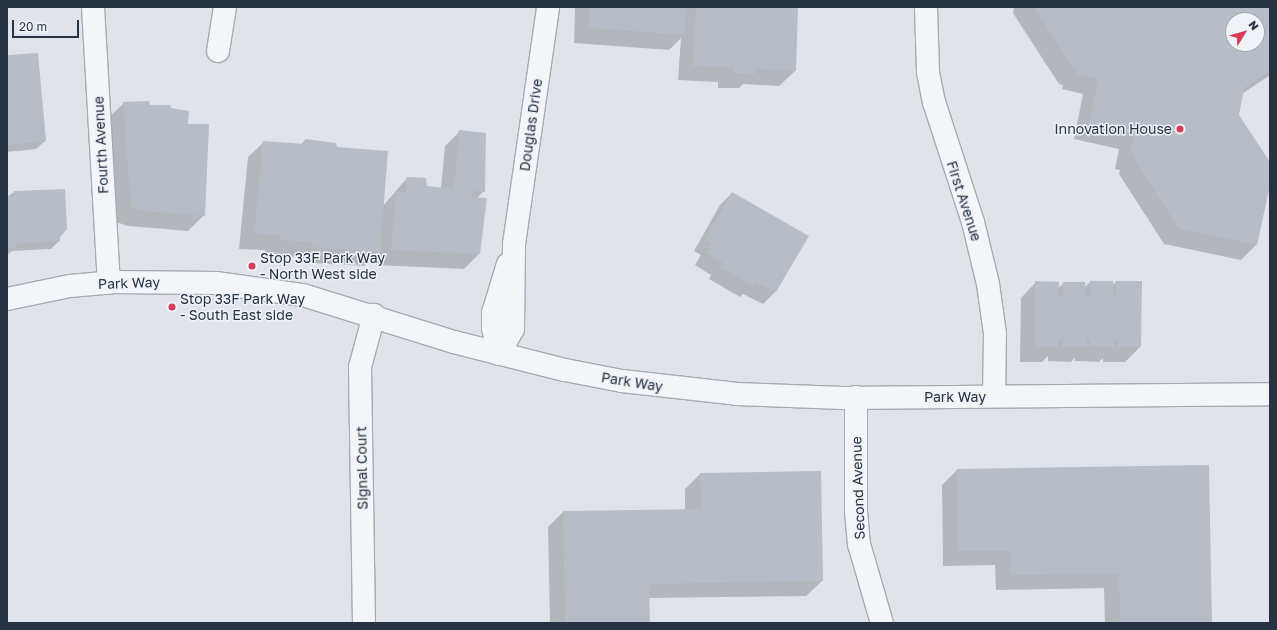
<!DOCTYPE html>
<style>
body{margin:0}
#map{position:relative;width:1277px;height:630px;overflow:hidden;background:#e0e4ea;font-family:"Golos Text",sans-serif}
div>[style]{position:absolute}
.shadow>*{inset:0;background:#0003}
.building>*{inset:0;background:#b6bdc7}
.roads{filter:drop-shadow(1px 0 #a5abb4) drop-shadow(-1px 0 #a5abb4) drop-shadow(0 1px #a5abb4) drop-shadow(0 -1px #a5abb4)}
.minor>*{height:22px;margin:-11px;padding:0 11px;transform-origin:11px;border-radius:11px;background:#f3f5f8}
.dots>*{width:11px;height:11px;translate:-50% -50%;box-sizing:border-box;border:2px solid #eff3f7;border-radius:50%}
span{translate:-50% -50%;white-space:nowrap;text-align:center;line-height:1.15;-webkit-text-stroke:3px #eff3f7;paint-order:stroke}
.street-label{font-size:14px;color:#273242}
.poi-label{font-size:14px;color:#273242}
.right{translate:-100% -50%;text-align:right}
.left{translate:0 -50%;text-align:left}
.frame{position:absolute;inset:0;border:8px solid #273242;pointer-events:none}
.north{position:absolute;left:1225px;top:12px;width:40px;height:40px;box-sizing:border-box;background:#eff3f7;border:1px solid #9fa6af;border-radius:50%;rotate:53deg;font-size:11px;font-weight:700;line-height:16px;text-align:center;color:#273242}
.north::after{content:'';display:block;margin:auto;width:14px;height:18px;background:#d83c56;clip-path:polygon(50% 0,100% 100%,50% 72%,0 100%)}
.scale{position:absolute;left:12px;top:20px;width:67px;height:18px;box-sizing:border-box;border:2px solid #273242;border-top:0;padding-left:5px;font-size:12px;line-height:14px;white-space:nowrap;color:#273242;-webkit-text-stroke:3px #eff3f7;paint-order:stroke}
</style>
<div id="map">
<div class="shadow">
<div style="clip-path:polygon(575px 7px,797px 7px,795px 71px,779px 86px,743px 84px,739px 88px,718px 88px,718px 82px,678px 80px,681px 38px,669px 50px,574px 43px)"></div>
<div style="clip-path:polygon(evenodd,1014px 7px,1270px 7px,1270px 75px,1242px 94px,1238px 115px,1270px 164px,1270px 180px,1256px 245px,1241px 260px,1164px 244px,1119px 174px,1120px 170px,1115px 169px,1119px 149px,1074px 139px,1083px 94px,1062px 89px,1063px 85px,1059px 84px,1013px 13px,1014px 7px,1233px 20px,1257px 20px,1257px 44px,1233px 44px,1233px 20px)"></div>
<div style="clip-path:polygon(7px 56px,45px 141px,36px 149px,7px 152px)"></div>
<div style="clip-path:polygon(124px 103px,170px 109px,187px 124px,204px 215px,188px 231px,128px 226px,116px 222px,108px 118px)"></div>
<div style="clip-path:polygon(460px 131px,484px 191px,477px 198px,479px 254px,464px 269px,376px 265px,377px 253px,364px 266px,298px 262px,298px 257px,265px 255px,265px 250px,239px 249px,248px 157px,264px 142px,301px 145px,305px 140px,336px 148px,383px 206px,407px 178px,426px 187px,441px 188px,445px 146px)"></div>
<div style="clip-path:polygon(14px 192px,59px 237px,59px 241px,51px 249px,12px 251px,7px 255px,7px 197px)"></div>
<div style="clip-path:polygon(732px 193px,807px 237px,775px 292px,763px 304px,743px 294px,740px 297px,709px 279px,711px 275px,695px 265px,701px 255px,694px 251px,720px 205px)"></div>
<div style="clip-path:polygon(1036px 282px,1057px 289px,1064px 283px,1084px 288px,1090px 282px,1112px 286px,1116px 282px,1140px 347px,1125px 362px,1103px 362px,1103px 358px,1099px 362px,1075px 361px,1075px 357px,1071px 362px,1048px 361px,1048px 356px,1042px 362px,1020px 362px,1021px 298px)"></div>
<div style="clip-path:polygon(957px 470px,1211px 623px,1105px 623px,1104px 588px,996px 590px,995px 565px,943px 566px,942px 485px)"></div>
<div style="clip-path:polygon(700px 474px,822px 581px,806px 596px,649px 598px,649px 623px,550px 623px,548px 527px,563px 512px,685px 510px,685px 489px)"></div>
</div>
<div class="building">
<div style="clip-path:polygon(590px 7px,687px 7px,685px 35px,589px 28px)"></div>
<div style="clip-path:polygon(696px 7px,798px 7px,796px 71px,754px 69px,755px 74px,733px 73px,733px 67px,693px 66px)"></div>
<div style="clip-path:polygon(evenodd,1034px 7px,1270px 7px,1270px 71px,1244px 88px,1239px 115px,1270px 162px,1270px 185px,1257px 245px,1179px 229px,1134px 158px,1134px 154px,1130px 154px,1134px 134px,1089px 124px,1098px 79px,1077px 74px,1078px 70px,1074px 69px,1034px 7px,1233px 20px,1257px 20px,1257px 44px,1233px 44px,1233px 20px)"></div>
<div style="clip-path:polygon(38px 53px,46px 141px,7px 145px,7px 55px)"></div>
<div style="clip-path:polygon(149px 101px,150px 105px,170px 105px,171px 108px,189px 111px,188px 124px,209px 124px,205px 216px,144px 211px,131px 207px,123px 102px)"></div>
<div style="clip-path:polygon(459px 130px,486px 133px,485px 192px,472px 191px,472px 197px,487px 198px,480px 254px,391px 250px,396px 191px,406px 192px,406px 177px,426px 178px,427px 186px,454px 189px)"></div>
<div style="clip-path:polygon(305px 139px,336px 143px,337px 147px,388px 151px,380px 252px,312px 247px,313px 242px,279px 240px,280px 235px,254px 234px,263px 141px,305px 144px)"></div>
<div style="clip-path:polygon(65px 189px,67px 229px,60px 237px,60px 241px,17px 244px,17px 247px,7px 248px,7px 196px,14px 196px,14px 191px)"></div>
<div style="clip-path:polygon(732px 192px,809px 236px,776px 292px,755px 282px,753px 286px,720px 267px,723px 263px,706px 253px,712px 243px,705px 239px)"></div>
<div style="clip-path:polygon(1035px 281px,1059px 282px,1058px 295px,1063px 296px,1063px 282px,1085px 282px,1086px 296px,1090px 296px,1090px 281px,1113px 281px,1113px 296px,1116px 296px,1116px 281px,1142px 281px,1141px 347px,1118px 347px,1118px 339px,1115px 339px,1115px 347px,1090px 346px,1090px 339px,1087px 339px,1087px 347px,1063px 347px,1063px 339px,1059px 339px,1059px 347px,1035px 347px)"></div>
<div style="clip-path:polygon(1209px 465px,1212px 623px,1120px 623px,1119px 574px,1010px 575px,1010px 551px,958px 551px,957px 469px)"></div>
<div style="clip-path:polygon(821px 471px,823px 581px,649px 584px,650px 623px,565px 623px,563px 511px,701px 509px,700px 473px)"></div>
</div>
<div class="roads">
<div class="minor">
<div style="left:93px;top:7px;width:276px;rotate:86.7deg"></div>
<div style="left:926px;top:7px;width:65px;rotate:88.2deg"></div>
<div style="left:928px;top:72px;width:31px;rotate:79deg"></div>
<div style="left:934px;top:102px;width:126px;rotate:72deg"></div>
<div style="left:973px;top:222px;width:64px;rotate:76.4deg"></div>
<div style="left:988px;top:284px;width:50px;rotate:82deg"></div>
<div style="left:995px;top:334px;width:62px;rotate:90.9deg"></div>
<div style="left:218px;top:51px;width:45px;rotate:-81deg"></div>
<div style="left:7px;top:299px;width:64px;rotate:-11.7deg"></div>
<div style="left:70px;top:286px;width:45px;rotate:-5.1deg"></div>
<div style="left:115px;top:282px;width:101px;rotate:0.6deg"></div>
<div style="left:216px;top:283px;width:88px;rotate:7.9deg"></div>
<div style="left:303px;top:295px;width:158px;rotate:17.3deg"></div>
<div style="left:454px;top:342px;width:114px;rotate:14.2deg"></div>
<div style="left:565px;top:370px;width:58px;rotate:10.9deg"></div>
<div style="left:622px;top:381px;width:116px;rotate:6.4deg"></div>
<div style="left:737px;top:394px;width:106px;rotate:2.2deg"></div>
<div style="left:843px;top:398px;width:427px;rotate:-0.5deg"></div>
<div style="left:499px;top:354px;width:29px;rotate:-61deg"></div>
<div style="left:513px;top:329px;width:85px;rotate:-89.3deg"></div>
<div style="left:514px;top:244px;width:239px;rotate:-81.8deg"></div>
<div style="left:499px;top:354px;width:27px;rotate:-103deg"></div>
<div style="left:493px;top:328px;width:15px;rotate:-90deg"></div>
<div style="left:493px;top:313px;width:51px;rotate:-73deg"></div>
<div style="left:856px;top:397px;width:114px;rotate:90deg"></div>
<div style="left:856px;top:511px;width:33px;rotate:85deg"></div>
<div style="left:859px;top:544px;width:82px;rotate:73.8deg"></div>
<div style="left:364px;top:623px;width:256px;rotate:-90.9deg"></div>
<div style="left:360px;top:367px;width:54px;rotate:-74.9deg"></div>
</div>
</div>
<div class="dots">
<div style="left:1180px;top:129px;background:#d83c56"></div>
<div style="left:252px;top:266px;background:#d83c56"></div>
<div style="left:172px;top:307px;background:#d83c56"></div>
</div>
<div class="street-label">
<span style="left:531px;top:125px;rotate:-82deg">Douglas Drive</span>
<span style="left:101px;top:145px;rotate:-93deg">Fourth Avenue</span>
<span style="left:964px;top:201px;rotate:72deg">First Avenue</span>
<span style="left:129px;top:283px;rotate:-2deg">Park Way</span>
<span style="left:632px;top:382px;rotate:9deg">Park Way</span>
<span style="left:955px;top:397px">Park Way</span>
<span style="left:362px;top:468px;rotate:-91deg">Signal Court</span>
<span style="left:858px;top:488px;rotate:-92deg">Second Avenue</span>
</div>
<div class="poi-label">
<span class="right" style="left:1172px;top:129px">Innovation House</span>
<span class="left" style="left:260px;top:266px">Stop 33F Park Way<br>- North West side</span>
<span class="left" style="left:180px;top:307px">Stop 33F Park Way<br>- South East side</span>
</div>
<div class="frame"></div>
<div class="north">N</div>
<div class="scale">20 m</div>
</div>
